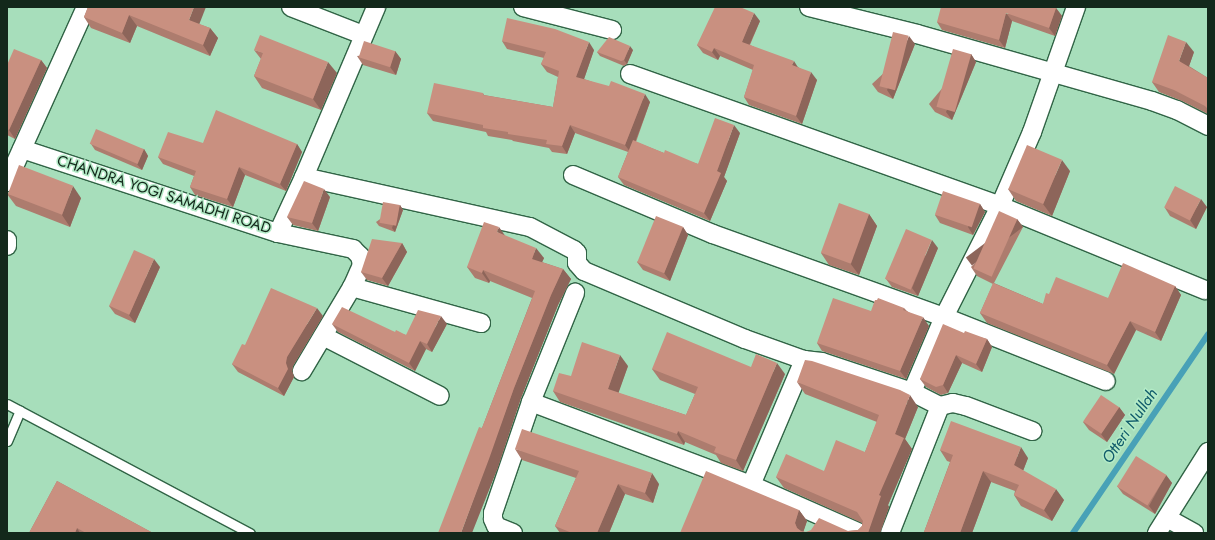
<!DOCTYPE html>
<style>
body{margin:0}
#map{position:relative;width:1215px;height:540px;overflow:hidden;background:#a7debb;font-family:Jost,sans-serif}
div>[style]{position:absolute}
.stream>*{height:6px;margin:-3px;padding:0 3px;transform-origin:3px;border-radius:3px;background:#48a1b7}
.roads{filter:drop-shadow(1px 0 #316446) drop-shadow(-1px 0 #316446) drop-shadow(0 1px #316446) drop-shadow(0 -1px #316446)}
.service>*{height:9px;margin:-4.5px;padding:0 4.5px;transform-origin:4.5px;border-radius:4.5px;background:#fff}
.minor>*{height:18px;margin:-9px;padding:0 9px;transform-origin:9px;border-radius:9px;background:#fff}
.wall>*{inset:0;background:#ad7c6e}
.shaded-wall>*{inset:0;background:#8d655a;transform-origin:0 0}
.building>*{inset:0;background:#c99080;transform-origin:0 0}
span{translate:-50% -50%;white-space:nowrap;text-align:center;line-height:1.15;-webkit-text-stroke:3px #b4ebc7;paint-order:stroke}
.street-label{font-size:15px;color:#13281b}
.water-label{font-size:16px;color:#115c6b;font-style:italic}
.frame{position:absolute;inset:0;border:8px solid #13281b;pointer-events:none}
</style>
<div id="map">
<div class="stream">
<div style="left:1073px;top:533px;width:240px;rotate:-55.8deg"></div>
</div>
<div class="roads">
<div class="service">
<div style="left:7px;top:404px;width:275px;rotate:28deg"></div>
<div style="left:7px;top:441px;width:33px;rotate:-67deg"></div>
</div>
<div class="minor">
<div style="left:291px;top:7px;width:77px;rotate:21.3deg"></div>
<div style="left:523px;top:7px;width:92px;rotate:14.5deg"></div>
<div style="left:809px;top:7px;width:111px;rotate:14deg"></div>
<div style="left:917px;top:34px;width:244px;rotate:15.9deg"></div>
<div style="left:1152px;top:101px;width:27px;rotate:20deg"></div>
<div style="left:1177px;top:110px;width:35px;rotate:27deg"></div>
<div style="left:630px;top:74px;width:393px;rotate:19.6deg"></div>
<div style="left:1000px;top:206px;width:222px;rotate:22.3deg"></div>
<div style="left:22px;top:149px;width:269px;rotate:18.2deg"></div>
<div style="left:278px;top:233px;width:62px;rotate:-65.1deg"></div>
<div style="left:304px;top:177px;width:185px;rotate:-67deg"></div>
<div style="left:573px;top:175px;width:152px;rotate:22.9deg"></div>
<div style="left:713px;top:234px;width:245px;rotate:19.8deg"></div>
<div style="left:944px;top:317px;width:174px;rotate:21.6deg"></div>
<div style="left:304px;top:177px;width:231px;rotate:12.5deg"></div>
<div style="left:530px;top:227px;width:50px;rotate:27.6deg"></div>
<div style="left:574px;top:250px;width:4px;rotate:45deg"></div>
<div style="left:577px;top:253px;width:10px;rotate:90deg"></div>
<div style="left:577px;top:263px;width:11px;rotate:49deg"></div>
<div style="left:584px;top:271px;width:175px;rotate:22.9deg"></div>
<div style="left:745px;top:339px;width:63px;rotate:19.6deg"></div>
<div style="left:804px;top:360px;width:18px;rotate:6deg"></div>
<div style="left:822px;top:362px;width:95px;rotate:18.4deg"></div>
<div style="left:912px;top:392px;width:31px;rotate:27deg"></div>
<div style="left:940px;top:406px;width:13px;rotate:-13deg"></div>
<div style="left:953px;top:403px;width:13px;rotate:13deg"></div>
<div style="left:966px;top:406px;width:71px;rotate:20.7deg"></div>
<div style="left:7px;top:182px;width:192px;rotate:-65.7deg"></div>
<div style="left:278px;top:233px;width:77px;rotate:12deg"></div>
<div style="left:353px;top:249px;width:10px;rotate:45deg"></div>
<div style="left:360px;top:256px;width:9px;rotate:77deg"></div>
<div style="left:362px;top:265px;width:24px;rotate:114deg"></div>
<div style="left:352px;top:287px;width:98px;rotate:120.8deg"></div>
<div style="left:7px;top:240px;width:6px;rotate:90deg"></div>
<div style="left:352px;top:287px;width:134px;rotate:15.6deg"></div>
<div style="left:323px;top:336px;width:131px;rotate:27.1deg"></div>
<div style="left:912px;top:392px;width:82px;rotate:-66.9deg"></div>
<div style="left:944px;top:317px;width:124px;rotate:-63.2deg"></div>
<div style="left:1000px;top:206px;width:81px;rotate:-66.6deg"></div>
<div style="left:1032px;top:132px;width:133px;rotate:-70.6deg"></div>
<div style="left:531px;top:402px;width:235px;rotate:20.7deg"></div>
<div style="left:751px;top:485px;width:119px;rotate:23.8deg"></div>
<div style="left:751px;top:485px;width:136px;rotate:-67deg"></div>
<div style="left:1167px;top:518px;width:31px;rotate:29deg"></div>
<div style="left:513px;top:533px;width:18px;rotate:-158deg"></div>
<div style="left:496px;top:526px;width:8px;rotate:-113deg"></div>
<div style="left:493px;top:519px;width:6px;rotate:-90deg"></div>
<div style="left:493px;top:513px;width:117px;rotate:-71.1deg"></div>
<div style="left:531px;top:402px;width:118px;rotate:-68deg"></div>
<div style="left:890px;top:533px;width:136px;rotate:-68.5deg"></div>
<div style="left:1157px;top:533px;width:96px;rotate:-57.8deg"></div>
</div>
</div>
<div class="wall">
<div style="clip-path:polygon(88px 7px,199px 24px,210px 28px,218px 38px,210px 56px,137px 26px,130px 43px,91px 28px,84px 17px)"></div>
<div style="clip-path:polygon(1056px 8px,1062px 16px,1055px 36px,1012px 21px,1005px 48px,942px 30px,937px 22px)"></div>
<div style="clip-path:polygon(760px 21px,750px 45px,798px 67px,817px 80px,802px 124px,749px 105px,744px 97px,753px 70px,720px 56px,718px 60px,703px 53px,697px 45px)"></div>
<div style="clip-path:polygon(502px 41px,594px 50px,584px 79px,650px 102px,636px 142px,664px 153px,698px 164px,740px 133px,724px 177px,727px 181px,710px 221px,624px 185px,618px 177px,628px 152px,575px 133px,567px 154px,552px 152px,549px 148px,513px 141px,512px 140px,488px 136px,486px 132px,433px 121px,427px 113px,483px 93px,484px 95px,553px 107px,558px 77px,547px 72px,541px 64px,544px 58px,507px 49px)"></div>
<div style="clip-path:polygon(915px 44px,893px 99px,878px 92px,872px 84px)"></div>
<div style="clip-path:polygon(254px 50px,337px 73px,321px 110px,262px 88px,254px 76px,261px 59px)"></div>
<div style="clip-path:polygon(633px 50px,627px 64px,624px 66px,600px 56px,597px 52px)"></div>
<div style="clip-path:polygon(395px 51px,401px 59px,396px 75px,363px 65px,357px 56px)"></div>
<div style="clip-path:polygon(1194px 52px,1189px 66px,1208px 78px,1208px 114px,1182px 101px,1159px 92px,1152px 82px)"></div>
<div style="clip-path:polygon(971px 54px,976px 62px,952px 120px,935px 112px,929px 104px)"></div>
<div style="clip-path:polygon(41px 60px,47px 68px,15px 139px,7px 135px,7px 65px)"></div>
<div style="clip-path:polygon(203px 143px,297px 144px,302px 152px,286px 191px,245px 175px,233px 207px,195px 195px,190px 187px,194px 176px,163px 164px,158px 157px)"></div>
<div style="clip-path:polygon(91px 144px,144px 149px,148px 156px,142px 170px,95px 150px)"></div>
<div style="clip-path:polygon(1070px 171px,1052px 216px,1016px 201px,1008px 189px)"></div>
<div style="clip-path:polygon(7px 194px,81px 198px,70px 227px,16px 206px)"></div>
<div style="clip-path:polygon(330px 197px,318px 231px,293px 225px,287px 217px)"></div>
<div style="clip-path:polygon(980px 204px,985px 212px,973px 235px,940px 223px,935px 215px)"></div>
<div style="clip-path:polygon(400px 205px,403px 210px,395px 232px,379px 226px,376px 222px)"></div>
<div style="clip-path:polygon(1207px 207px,1196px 229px,1170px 216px,1165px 208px)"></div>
<div style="clip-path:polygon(869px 214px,877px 226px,859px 275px,829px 265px,821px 253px)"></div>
<div style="clip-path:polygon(1017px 219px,1023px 227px,994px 283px,1043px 304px,1049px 294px,1108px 298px,1175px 286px,1181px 295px,1161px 341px,1136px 330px,1114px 374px,987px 323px,980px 313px,993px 284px,977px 276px,971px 267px)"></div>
<div style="clip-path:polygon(683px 227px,688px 235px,670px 281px,643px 270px,637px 262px)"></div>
<div style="clip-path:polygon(505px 236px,544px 258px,542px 262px,563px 269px,571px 279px,558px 305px,521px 398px,497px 470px,482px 428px,532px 298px,490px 281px,489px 283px,475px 278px,467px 267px)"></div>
<div style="clip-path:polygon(402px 243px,407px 252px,388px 286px,367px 280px,361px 272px)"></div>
<div style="clip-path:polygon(938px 248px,918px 296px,892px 287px,886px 279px)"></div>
<div style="clip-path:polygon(160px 267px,135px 323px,115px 314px,109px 306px)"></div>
<div style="clip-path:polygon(904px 308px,907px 311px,929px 326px,906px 379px,822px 351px,817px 343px,871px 311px)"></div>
<div style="clip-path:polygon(323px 316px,293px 366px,292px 371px,294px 377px,284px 396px,238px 372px,232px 364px)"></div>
<div style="clip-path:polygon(332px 324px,395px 332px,406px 335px,447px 324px,432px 352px,426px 349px,415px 371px,338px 332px)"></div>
<div style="clip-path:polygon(964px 333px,987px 339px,992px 347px,982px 372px,962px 363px,948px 393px,941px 395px,926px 387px,920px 379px)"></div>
<div style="clip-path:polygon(628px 366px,618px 393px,686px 415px,695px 394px,660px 380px,652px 369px,751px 367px,785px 374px,743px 471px,721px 463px,716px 455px,685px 442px,684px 445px,560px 402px,553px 391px)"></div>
<div style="clip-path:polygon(797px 382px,918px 407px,905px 439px,912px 449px,888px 505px,889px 507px,880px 533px,680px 533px,799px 510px,807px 521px,803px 532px,848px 531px,858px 530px,862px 526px,862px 523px,784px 488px,776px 477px,824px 471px,865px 452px,877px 422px,805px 394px)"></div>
<div style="clip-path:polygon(1119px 407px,1125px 415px,1107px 442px,1089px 430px,1083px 422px)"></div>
<div style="clip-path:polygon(515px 449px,659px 484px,653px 503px,625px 494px,609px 533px,560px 533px,555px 526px,576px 478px,522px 460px)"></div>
<div style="clip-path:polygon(940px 450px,1028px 458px,1023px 471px,1064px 500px,1052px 521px,1021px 506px,1014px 495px,1015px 491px,991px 482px,972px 533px,925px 533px,924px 532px,950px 462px,947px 461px)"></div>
<div style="clip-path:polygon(1166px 475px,1172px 483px,1155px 514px,1123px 494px,1117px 486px)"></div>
<div style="clip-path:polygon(57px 481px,153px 533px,29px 533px)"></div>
</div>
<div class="shaded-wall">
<div style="clip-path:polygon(194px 7px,206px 7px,197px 30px,189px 20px)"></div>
<div style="clip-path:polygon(1056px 8px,1062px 16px,1055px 36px,1049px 28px)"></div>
<div style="clip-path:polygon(754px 13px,760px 21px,747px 50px,742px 42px)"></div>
<div style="clip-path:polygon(1006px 13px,1012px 21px,1005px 48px,999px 40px)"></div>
<div style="clip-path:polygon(129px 15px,137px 26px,130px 43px,122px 33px)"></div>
<div style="clip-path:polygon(210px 28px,218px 38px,210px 56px,203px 45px)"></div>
<div style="clip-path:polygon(909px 36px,915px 44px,893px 99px,887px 90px)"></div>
<div style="clip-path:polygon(589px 42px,594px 50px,582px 85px,576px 77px)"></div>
<div style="clip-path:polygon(1186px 42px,1194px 52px,1187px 72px,1179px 61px)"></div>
<div style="clip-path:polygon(630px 46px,633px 50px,627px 64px,624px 60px)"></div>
<div style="clip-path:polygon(714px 48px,720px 56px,718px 60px,712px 52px)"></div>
<div style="clip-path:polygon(395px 51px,401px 59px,396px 75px,390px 67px)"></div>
<div style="clip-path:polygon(971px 54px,976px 62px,952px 120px,946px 112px)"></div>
<div style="clip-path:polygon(41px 60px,47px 68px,15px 139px,9px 130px)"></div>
<div style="clip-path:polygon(794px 61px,799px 69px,792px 65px)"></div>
<div style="clip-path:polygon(328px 62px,337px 73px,321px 110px,313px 99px)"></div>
<div style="clip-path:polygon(811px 72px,817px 80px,802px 124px,796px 116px)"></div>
<div style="clip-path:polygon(645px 94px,650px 102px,631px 153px,625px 145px)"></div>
<div style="clip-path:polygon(570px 125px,575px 133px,567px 154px,562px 146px)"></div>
<div style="clip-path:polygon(734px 125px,740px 133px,724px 177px,727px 181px,710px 221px,704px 213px,717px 171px)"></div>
<div style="clip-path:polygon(297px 144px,302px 152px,286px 191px,280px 184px)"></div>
<div style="clip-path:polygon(144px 149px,148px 156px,142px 170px,137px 164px)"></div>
<div style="clip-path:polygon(1062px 160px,1070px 171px,1052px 216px,1043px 204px)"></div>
<div style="clip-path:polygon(239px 167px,245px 175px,233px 207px,227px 199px)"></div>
<div style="clip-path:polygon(73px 186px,81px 198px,70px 227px,62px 215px)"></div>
<div style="clip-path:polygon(324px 189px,330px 197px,318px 231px,312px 223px)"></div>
<div style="clip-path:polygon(1201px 199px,1207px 207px,1196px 229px,1190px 220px)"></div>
<div style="clip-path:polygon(980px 204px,985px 212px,973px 235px,968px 227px)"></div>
<div style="clip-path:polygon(400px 205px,403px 210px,395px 232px,392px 228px)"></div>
<div style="clip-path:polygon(869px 214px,877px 226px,859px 275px,850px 263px)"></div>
<div style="left:1017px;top:219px;width:10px;height:64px;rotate:53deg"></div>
<div style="clip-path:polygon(499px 227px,506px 237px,497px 232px)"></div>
<div style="clip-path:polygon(683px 227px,688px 235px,670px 281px,664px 273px)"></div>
<div style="clip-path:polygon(932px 240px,938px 248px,918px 296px,912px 288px)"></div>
<div style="clip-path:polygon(402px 243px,407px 252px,388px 286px,382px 278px)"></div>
<div style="clip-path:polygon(536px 248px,544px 258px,539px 269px,532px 259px)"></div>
<div style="clip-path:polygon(154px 259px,160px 267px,135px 323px,129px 315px)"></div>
<div style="clip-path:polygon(563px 269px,571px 279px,558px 305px,521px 398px,497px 470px,472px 533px,461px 533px,514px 388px,551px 295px)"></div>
<div style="clip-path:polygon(483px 270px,490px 281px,489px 283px,482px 273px)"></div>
<div style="clip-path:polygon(1175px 286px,1181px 295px,1161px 341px,1155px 332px)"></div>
<div style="clip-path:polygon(317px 308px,323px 316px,293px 366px,292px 371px,294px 377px,284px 396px,278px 388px,287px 357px)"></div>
<div style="clip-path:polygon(441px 316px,447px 324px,432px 352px,427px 344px)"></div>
<div style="clip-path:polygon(923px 317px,929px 326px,906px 379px,900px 371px)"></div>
<div style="clip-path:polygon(1130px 321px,1136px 330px,1114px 374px,1107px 365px)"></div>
<div style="clip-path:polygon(987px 339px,992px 347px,982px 372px,976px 364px)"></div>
<div style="clip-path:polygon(420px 341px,426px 349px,415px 371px,409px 363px)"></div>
<div style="clip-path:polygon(620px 355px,628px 366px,616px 400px,608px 389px)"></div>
<div style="clip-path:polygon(956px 355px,962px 363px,948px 393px,943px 385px)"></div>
<div style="clip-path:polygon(777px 363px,785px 374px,743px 471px,736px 460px)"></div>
<div style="clip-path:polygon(910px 395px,918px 407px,905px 439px,912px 449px,888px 505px,889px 507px,880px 533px,868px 533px,879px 495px,895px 434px)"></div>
<div style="clip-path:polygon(1119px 407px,1125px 415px,1107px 442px,1101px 434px)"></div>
<div style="clip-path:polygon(678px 431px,685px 442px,684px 445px,677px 434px)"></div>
<div style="clip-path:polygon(1021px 447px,1028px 458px,1021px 476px,1014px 465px)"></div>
<div style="clip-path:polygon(983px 471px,991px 482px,972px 533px,960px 533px)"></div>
<div style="clip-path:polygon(652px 473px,659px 484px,653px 503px,645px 493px)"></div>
<div style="clip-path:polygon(1166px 475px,1172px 483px,1155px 514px,1149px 506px)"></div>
<div style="clip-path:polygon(618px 484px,625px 494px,609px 533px,597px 533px)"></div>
<div style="clip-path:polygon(1056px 489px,1064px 500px,1052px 521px,1044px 510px)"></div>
<div style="clip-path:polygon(799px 510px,807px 521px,803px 533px,797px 528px,795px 523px)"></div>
<div style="clip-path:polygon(77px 528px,80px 533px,75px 533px)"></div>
</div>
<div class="building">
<div style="clip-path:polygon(88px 7px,194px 7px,189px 20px,210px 28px,203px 45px,129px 15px,122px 33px,84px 17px)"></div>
<div style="clip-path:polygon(715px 7px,740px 7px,754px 13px,742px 42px,794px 61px,792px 65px,811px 72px,796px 116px,744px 97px,754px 65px,714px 48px,712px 52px,697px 45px)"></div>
<div style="clip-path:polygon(941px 7px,1055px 7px,1056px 8px,1049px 28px,1006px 13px,999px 40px,937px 22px)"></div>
<div style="clip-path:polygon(507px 18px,555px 29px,589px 42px,576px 77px,609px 86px,611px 81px,645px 94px,625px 145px,570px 125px,562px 146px,546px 144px,547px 140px,508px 134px,508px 132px,483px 128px,483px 125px,427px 113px,434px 83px,483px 93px,483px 95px,553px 107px,559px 71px,541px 64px,546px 52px,502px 41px)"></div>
<div style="left:893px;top:32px;width:16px;height:56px;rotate:14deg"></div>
<div style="clip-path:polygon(260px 35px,328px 62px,313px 99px,254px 76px,263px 53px,254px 50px)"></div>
<div style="clip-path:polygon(1168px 35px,1186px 42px,1179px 61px,1208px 78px,1208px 109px,1205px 106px,1174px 90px,1152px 82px)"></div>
<div style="clip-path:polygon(609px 37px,630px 46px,624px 60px,621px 61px,597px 52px)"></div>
<div style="left:364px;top:41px;width:33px;height:17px;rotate:18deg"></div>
<div style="clip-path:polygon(14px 49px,41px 60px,9px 130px,7px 129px,7px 65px)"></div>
<div style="left:953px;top:49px;width:19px;height:60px;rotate:16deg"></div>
<div style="clip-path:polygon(216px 110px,297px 144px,280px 184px,239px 167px,227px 199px,190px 187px,196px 171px,158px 157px,168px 132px,203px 143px)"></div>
<div style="clip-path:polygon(715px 118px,734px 125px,717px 171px,721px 173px,704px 213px,618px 177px,633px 140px,664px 153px,665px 150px,698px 164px)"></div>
<div style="left:96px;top:129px;width:52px;height:16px;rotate:23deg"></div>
<div style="left:1027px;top:145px;width:38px;height:48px;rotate:23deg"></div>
<div style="left:19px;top:165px;width:58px;height:31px;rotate:21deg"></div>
<div style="clip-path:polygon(304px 181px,324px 189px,312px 223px,287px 217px)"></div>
<div style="left:1175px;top:186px;width:29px;height:24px;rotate:27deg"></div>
<div style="left:943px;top:191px;width:39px;height:25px;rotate:19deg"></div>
<div style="left:383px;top:202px;width:17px;height:21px;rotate:10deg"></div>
<div style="left:839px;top:203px;width:32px;height:53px;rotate:20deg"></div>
<div style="left:999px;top:211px;width:20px;height:63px;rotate:24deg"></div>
<div style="left:656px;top:216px;width:29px;height:50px;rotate:22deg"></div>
<div style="clip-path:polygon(484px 222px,499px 227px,497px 232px,536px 248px,532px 259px,563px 269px,551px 295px,514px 388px,489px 459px,461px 533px,438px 533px,479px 427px,482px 428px,535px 291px,483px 270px,482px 273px,467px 267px)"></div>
<div style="left:906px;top:229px;width:28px;height:54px;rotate:23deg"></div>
<div style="clip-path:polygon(372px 239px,402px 243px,382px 278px,361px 272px)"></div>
<div style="left:134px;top:250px;width:22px;height:61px;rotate:24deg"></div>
<div style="clip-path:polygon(1123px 263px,1175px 286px,1155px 332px,1130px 321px,1107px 365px,980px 313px,993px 283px,1043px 304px,1046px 293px,1049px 294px,1056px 277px,1108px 298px)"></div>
<div style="clip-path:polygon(271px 288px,317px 308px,287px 357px,286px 363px,288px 369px,278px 388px,232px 364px,242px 344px,245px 345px)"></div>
<div style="clip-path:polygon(833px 298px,871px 311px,875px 300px,877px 300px,878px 298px,904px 308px,903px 310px,923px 317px,900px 371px,817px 343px)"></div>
<div style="clip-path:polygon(342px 307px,395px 332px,396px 330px,406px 335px,418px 310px,441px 316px,427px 344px,420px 341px,409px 363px,332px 324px)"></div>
<div style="clip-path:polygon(943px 324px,964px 333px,965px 331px,987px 339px,976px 364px,956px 355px,943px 385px,936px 387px,920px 379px)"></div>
<div style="clip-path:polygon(667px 332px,751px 367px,756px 354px,777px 363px,736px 460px,714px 452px,716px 447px,678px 431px,677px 434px,553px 391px,559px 373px,571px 376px,582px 342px,620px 355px,608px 389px,686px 415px,698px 387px,652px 369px)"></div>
<div style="clip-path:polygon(805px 360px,812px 361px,900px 390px,910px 395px,895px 434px,904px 438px,879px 495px,881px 496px,868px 533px,680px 533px,706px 471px,799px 510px,795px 523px,797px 528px,801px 531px,806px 532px,811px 530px,819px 518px,848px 531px,858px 530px,862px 526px,863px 521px,857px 512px,776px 477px,786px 454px,824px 471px,836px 440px,865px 452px,879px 415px,797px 382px)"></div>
<div style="left:1101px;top:395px;width:22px;height:32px;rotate:34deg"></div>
<div style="clip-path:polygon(951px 421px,1021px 447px,1014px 465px,1056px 489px,1044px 510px,1014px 495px,1019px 485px,983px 471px,960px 533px,926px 533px,924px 532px,953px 455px,940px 450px)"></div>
<div style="clip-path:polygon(522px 429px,652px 473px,645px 493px,618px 484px,597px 533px,572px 533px,555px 526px,579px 471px,515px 449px)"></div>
<div style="left:1136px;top:456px;width:36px;height:36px;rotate:32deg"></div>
<div style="clip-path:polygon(57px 481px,153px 533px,86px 533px,77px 528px,75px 533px,29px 533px)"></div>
</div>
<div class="street-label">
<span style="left:164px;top:195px;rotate:18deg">CHANDRA YOGI SAMADHI ROAD</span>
</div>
<div class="water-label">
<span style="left:1130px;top:426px;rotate:-56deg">Otteri Nullah</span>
</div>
<div class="frame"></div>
</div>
